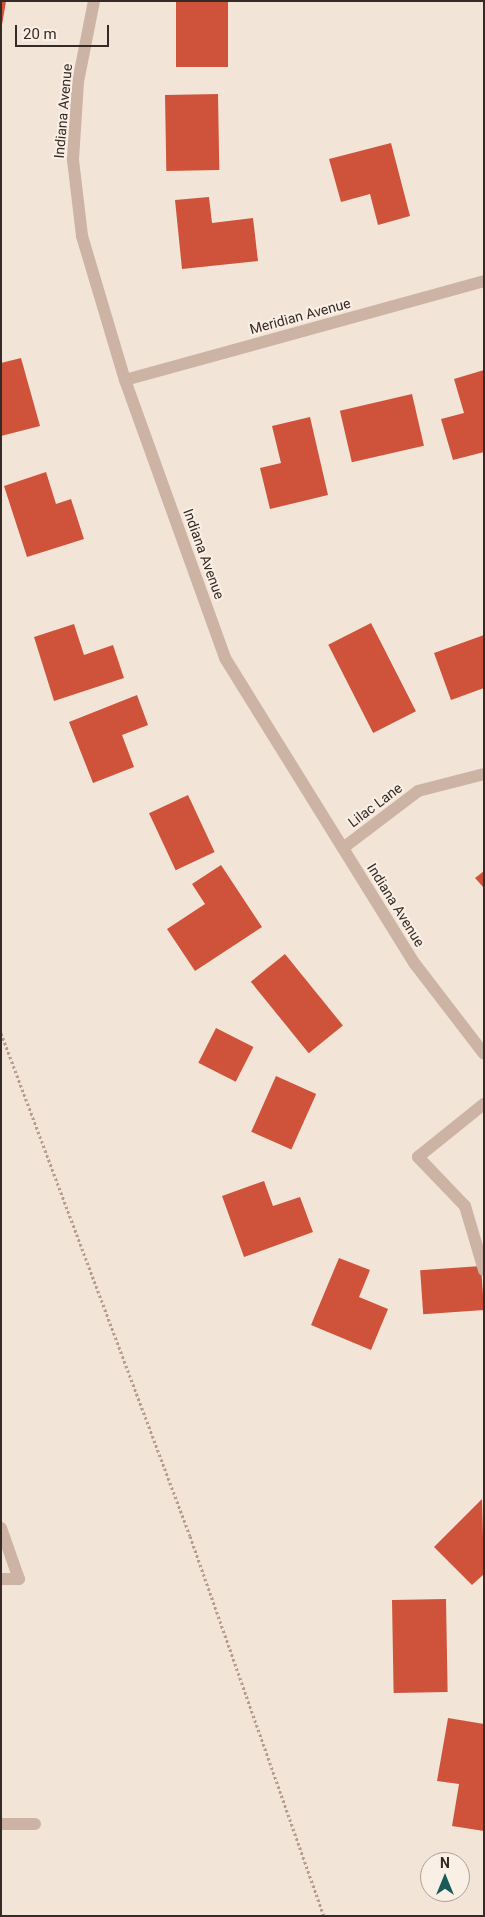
<!DOCTYPE html>
<style>
body{margin:0}
#map{position:relative;width:485px;height:1917px;overflow:hidden;background:#f3e4d8;font-family:Roboto,sans-serif}
div>[style]{position:absolute}
.building>*{inset:0;background:#cf533a;transform-origin:0 0}
.path>*{height:3px;margin-top:-1.5px;transform-origin:0;background:repeating-linear-gradient(90deg,#b89c8d 0 2.5px,transparent 0 5px)}
.service>*{height:12px;margin:-6px;padding:0 6px;transform-origin:6px;border-radius:6px;background:#ccb3a3}
.minor>*{height:12px;margin:-6px;padding:0 6px;transform-origin:6px;border-radius:6px;background:#ccb3a3}
span{translate:-50% -50%;white-space:nowrap;text-align:center;line-height:1.15;-webkit-text-stroke:4px #faefe5;paint-order:stroke}
.street-label{font-size:14px;color:#362a26}
.frame{position:absolute;inset:0;border:2px solid #362a26;pointer-events:none}
.north{position:absolute;left:420px;top:1852px;width:50px;height:50px;box-sizing:border-box;background:#faefe5;border:1px solid #aca099;border-radius:50%;rotate:0deg;font-size:14px;font-weight:700;line-height:20px;text-align:center;color:#362a26}
.north::after{content:'';display:block;margin:auto;width:18px;height:22px;background:#185b5a;clip-path:polygon(50% 0,100% 100%,50% 72%,0 100%)}
.scale{position:absolute;left:15px;top:25px;width:94px;height:22px;box-sizing:border-box;border:2px solid #362a26;border-top:0;padding-left:6px;font-size:15px;line-height:18px;white-space:nowrap;color:#362a26;-webkit-text-stroke:4px #faefe5;paint-order:stroke}
</style>
<div id="map">
<div class="building">
<div style="clip-path:polygon(1px 1px,6px 1px,2px 25px,1px 25px)"></div>
<div style="left:176px;top:1px;width:52px;height:66px"></div>
<div style="left:218px;top:94px;width:76px;height:53px;rotate:89deg"></div>
<div style="clip-path:polygon(391px 143px,410px 216px,378px 225px,370px 194px,341px 202px,329px 159px)"></div>
<div style="clip-path:polygon(209px 197px,212px 223px,253px 218px,258px 261px,182px 269px,175px 200px)"></div>
<div style="clip-path:polygon(21px 358px,40px 426px,1px 436px,1px 363px)"></div>
<div style="clip-path:polygon(484px 370px,484px 452px,453px 460px,441px 419px,464px 413px,454px 379px)"></div>
<div style="left:412px;top:394px;width:53px;height:74px;rotate:77deg"></div>
<div style="clip-path:polygon(310px 417px,328px 495px,270px 509px,260px 468px,281px 463px,272px 426px)"></div>
<div style="clip-path:polygon(46px 472px,56px 504px,71px 499px,84px 539px,27px 557px,4px 486px)"></div>
<div style="left:371px;top:623px;width:99px;height:48px;rotate:63deg"></div>
<div style="clip-path:polygon(74px 624px,84px 655px,113px 645px,124px 678px,54px 701px,34px 637px)"></div>
<div style="clip-path:polygon(484px 635px,484px 688px,451px 700px,434px 653px)"></div>
<div style="clip-path:polygon(137px 695px,148px 725px,122px 735px,134px 767px,93px 783px,69px 722px)"></div>
<div style="left:188px;top:795px;width:63px;height:43px;rotate:65deg"></div>
<div style="clip-path:polygon(221px 865px,262px 927px,195px 971px,167px 929px,205px 904px,192px 884px)"></div>
<div style="clip-path:polygon(484px 871px,484px 888px,475px 878px)"></div>
<div style="left:285px;top:954px;width:92px;height:44px;rotate:51deg"></div>
<div style="left:216px;top:1028px;width:42px;height:39px;rotate:27deg"></div>
<div style="left:276px;top:1076px;width:44px;height:61px;rotate:24deg"></div>
<div style="clip-path:polygon(264px 1181px,273px 1206px,300px 1197px,313px 1232px,244px 1257px,222px 1196px)"></div>
<div style="clip-path:polygon(339px 1258px,370px 1270px,359px 1297px,388px 1309px,371px 1350px,311px 1325px)"></div>
<div style="left:481px;top:1266px;width:44px;height:61px;rotate:86deg"></div>
<div style="clip-path:polygon(482px 1499px,484px 1574px,472px 1585px,434px 1547px)"></div>
<div style="left:446px;top:1599px;width:93px;height:54px;rotate:89deg"></div>
<div style="clip-path:polygon(448px 1718px,484px 1724px,484px 1831px,452px 1826px,459px 1784px,437px 1781px)"></div>
</div>
<div class="path">
<div style="left:1px;top:1033px;width:537px;rotate:69.41deg"></div>
<div style="left:190px;top:1536px;width:403px;rotate:70.6deg"></div>
</div>
<div class="service">
<div style="left:418px;top:1157px;width:68px;rotate:46.2deg"></div>
<div style="left:465px;top:1206px;width:67px;rotate:73.5deg"></div>
<div style="left:1px;top:1528px;width:54px;rotate:70.6deg"></div>
<div style="left:19px;top:1579px;width:18px;rotate:180deg"></div>
<div style="left:1px;top:1824px;width:34px"></div>
</div>
<div class="minor">
<div style="left:94px;top:1px;width:83px;rotate:101.2deg"></div>
<div style="left:78px;top:82px;width:78px;rotate:93.7deg"></div>
<div style="left:73px;top:160px;width:77px;rotate:83.2deg"></div>
<div style="left:82px;top:236px;width:150px;rotate:73.4deg"></div>
<div style="left:125px;top:380px;width:295px;rotate:70.2deg"></div>
<div style="left:225px;top:658px;width:360px;rotate:58.2deg"></div>
<div style="left:415px;top:964px;width:113px;rotate:52.5deg"></div>
<div style="left:125px;top:380px;width:372px;rotate:-15.4deg"></div>
<div style="left:343px;top:848px;width:94px;rotate:-37.2deg"></div>
<div style="left:418px;top:791px;width:68px;rotate:-14.4deg"></div>
<div style="left:418px;top:1157px;width:85px;rotate:-38.8deg"></div>
</div>
<div class="street-label">
<span style="left:63px;top:111px;rotate:-85deg">Indiana Avenue</span>
<span style="left:300px;top:316px;rotate:-15deg">Meridian Avenue</span>
<span style="left:204px;top:554px;rotate:70deg">Indiana Avenue</span>
<span style="left:375px;top:805px;rotate:-37deg">Lilac Lane</span>
<span style="left:396px;top:905px;rotate:58deg">Indiana Avenue</span>
</div>
<div class="frame"></div>
<div class="north">N</div>
<div class="scale">20 m</div>
</div>
